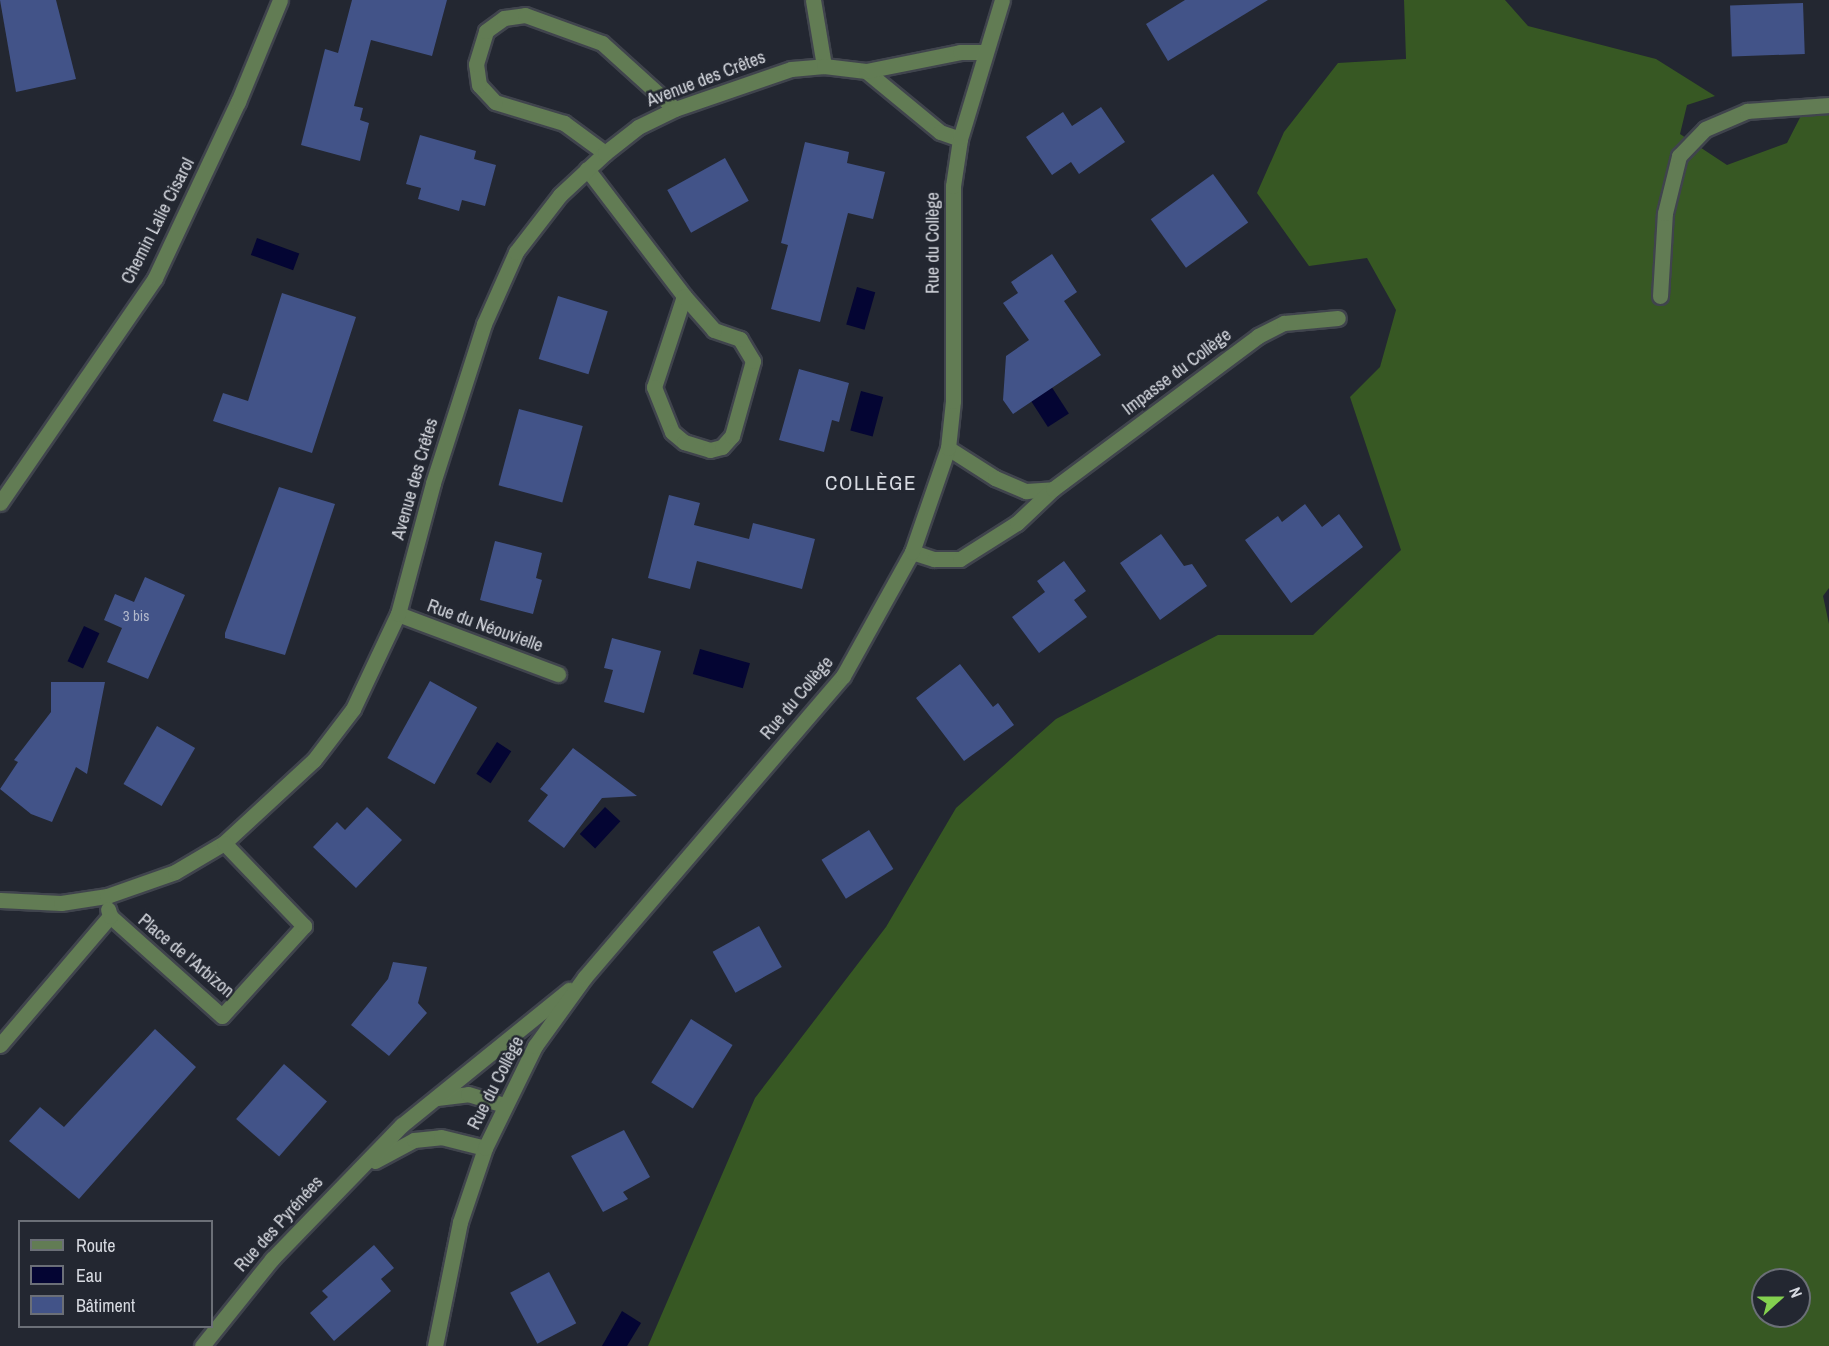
<!DOCTYPE html>
<meta charset="utf-8">
<style>
body{margin:0}
#map{position:relative;width:1829px;height:1346px;overflow:hidden;background:#232731;font-family:"Archivo Narrow",sans-serif}
div>[style]{position:absolute}
.forest>*{inset:0;background:#375823}
.water>*{inset:0;background:#040533;transform-origin:0 0}
.building>*{inset:0;background:#425388;transform-origin:0 0}
.roads{filter:drop-shadow(2px 0 #40444d) drop-shadow(-2px 0 #40444d) drop-shadow(0 2px #40444d) drop-shadow(0 -2px #40444d)}
.minor>*{height:15px;margin:-7.5px;padding:0 7.5px;transform-origin:7.5px;border-radius:7.5px;background:#627c54}
span{translate:-50% -50%;white-space:nowrap;text-align:center;line-height:1.15;-webkit-text-stroke:5px #232731;paint-order:stroke}
.number-label{font-size:15px;color:#b2b8cb}
.number-label span{-webkit-text-stroke-width:0}
.street-label{font-size:18px;color:#d7dae1}
.quarter-label{font-size:21px;color:#d7dae1;letter-spacing:1.5px}
.legend{position:absolute;left:18px;top:1220px;width:195px;height:108px;box-sizing:border-box;background:#232731;border:2px solid #6b6f77;margin:0;padding:8px 10px;list-style:none;font-size:18px;color:#d7dae1}
.legend li{display:flex;align-items:center;gap:12px;height:30px}
.legend b{width:30px;border:2px solid #6b6f77}
.north{position:absolute;left:1751px;top:1268px;width:60px;height:60px;box-sizing:border-box;background:#232731;border:2px solid #6b6f77;border-radius:50%;rotate:69deg;font-size:16px;font-weight:700;line-height:24px;text-align:center;color:#d7dae1}
.north::after{content:'';display:block;margin:auto;width:21px;height:27px;background:#83d04f;clip-path:polygon(50% 0,100% 100%,50% 72%,0 100%)}
</style>
<div id="map">
<div class="forest">
<div style="clip-path:polygon(evenodd,1404px 0,1505px 0,1528px 26px,1656px 59px,1715px 96px,1687px 105px,1680px 134px,1727px 165px,1787px 143px,1809px 100px,1829px 100px,1829px 588px,1823px 596px,1829px 624px,1829px 1346px,648px 1346px,755px 1098px,886px 927px,956px 808px,1056px 719px,1218px 635px,1313px 635px,1401px 550px,1350px 397px,1380px 367px,1396px 310px,1367px 258px,1309px 266px,1257px 193px,1284px 132px,1338px 63px,1406px 59px,1404px 0,1763px 1280px,1799px 1280px,1799px 1316px,1763px 1316px,1763px 1280px)"></div>
</div>
<div class="water">
<div style="left:257px;top:238px;width:45px;height:18px;rotate:20deg"></div>
<div style="left:857px;top:287px;width:19px;height:39px;rotate:16deg"></div>
<div style="left:1040px;top:369px;width:53px;height:25px;rotate:57deg"></div>
<div style="left:861px;top:391px;width:23px;height:41px;rotate:15deg"></div>
<div style="left:84px;top:626px;width:17px;height:39px;rotate:25deg"></div>
<div style="left:700px;top:649px;width:52px;height:26px;rotate:16deg"></div>
<div style="left:497px;top:742px;width:17px;height:38px;rotate:33deg"></div>
<div style="left:605px;top:807px;width:21px;height:37px;rotate:43deg"></div>
<div style="clip-path:polygon(622px 1311px,641px 1323px,627px 1346px,602px 1346px)"></div>
</div>
<div class="building">
<div style="clip-path:polygon(0 0,56px 0,76px 79px,16px 92px)"></div>
<div style="clip-path:polygon(352px 0,447px 0,432px 56px,371px 40px,354px 106px,363px 108px,360px 120px,369px 123px,360px 161px,301px 145px,325px 49px,338px 53px)"></div>
<div style="clip-path:polygon(1185px 0,1268px 0,1168px 61px,1146px 24px)"></div>
<div style="left:1803px;top:3px;width:51px;height:73px;rotate:88deg"></div>
<div style="clip-path:polygon(1101px 107px,1125px 142px,1079px 174px,1071px 162px,1052px 175px,1026px 137px,1063px 112px,1072px 126px)"></div>
<div style="clip-path:polygon(420px 135px,476px 151px,474px 159px,496px 165px,485px 206px,462px 200px,459px 211px,418px 199px,421px 188px,406px 184px)"></div>
<div style="clip-path:polygon(805px 142px,849px 152px,847px 163px,885px 172px,873px 219px,848px 213px,820px 322px,771px 309px,788px 245px,781px 243px)"></div>
<div style="left:725px;top:158px;width:49px;height:66px;rotate:61deg"></div>
<div style="left:1213px;top:174px;width:60px;height:77px;rotate:54deg"></div>
<div style="clip-path:polygon(1052px 254px,1077px 292px,1064px 301px,1101px 355px,1013px 414px,1003px 400px,1006px 356px,1029px 340px,1003px 303px,1018px 293px,1011px 282px)"></div>
<div style="clip-path:polygon(282px 293px,356px 317px,312px 453px,213px 421px,223px 393px,248px 401px)"></div>
<div style="left:558px;top:296px;width:52px;height:66px;rotate:17deg"></div>
<div style="clip-path:polygon(799px 369px,849px 383px,839px 422px,832px 420px,824px 452px,779px 440px)"></div>
<div style="left:519px;top:409px;width:66px;height:79px;rotate:15deg"></div>
<div style="clip-path:polygon(279px 487px,335px 504px,285px 655px,225px 638px,225px 633px)"></div>
<div style="clip-path:polygon(669px 495px,700px 503px,694px 525px,749px 539px,753px 523px,815px 539px,802px 589px,697px 561px,690px 589px,648px 578px)"></div>
<div style="clip-path:polygon(1305px 504px,1322px 527px,1339px 514px,1363px 547px,1291px 603px,1245px 540px,1278px 516px,1282px 522px)"></div>
<div style="clip-path:polygon(1161px 534px,1184px 566px,1192px 564px,1207px 586px,1160px 620px,1120px 563px)"></div>
<div style="clip-path:polygon(495px 541px,542px 553px,536px 578px,542px 580px,533px 614px,480px 600px)"></div>
<div style="clip-path:polygon(1064px 561px,1086px 591px,1074px 600px,1087px 617px,1039px 653px,1012px 617px,1045px 592px,1037px 581px)"></div>
<div style="clip-path:polygon(145px 577px,185px 595px,148px 679px,107px 662px,122px 628px,104px 620px,115px 594px,134px 602px)"></div>
<div style="clip-path:polygon(612px 638px,661px 651px,644px 713px,604px 702px,613px 670px,604px 668px)"></div>
<div style="clip-path:polygon(960px 664px,993px 707px,998px 703px,1014px 725px,964px 761px,916px 698px)"></div>
<div style="left:430px;top:681px;width:54px;height:88px;rotate:29deg"></div>
<div style="clip-path:polygon(51px 682px,105px 682px,87px 774px,76px 767px,52px 822px,31px 814px,0 789px,18px 762px,14px 760px,51px 712px)"></div>
<div style="left:157px;top:726px;width:44px;height:67px;rotate:30deg"></div>
<div style="clip-path:polygon(573px 748px,637px 796px,602px 798px,564px 848px,528px 821px,548px 795px,540px 789px)"></div>
<div style="clip-path:polygon(367px 807px,402px 840px,356px 888px,313px 847px,337px 822px,345px 830px)"></div>
<div style="left:869px;top:830px;width:46px;height:56px;rotate:58deg"></div>
<div style="left:759px;top:926px;width:47px;height:53px;rotate:61deg"></div>
<div style="clip-path:polygon(393px 962px,427px 967px,418px 1003px,427px 1013px,389px 1056px,351px 1025px,388px 979px)"></div>
<div style="left:691px;top:1019px;width:49px;height:75px;rotate:32deg"></div>
<div style="clip-path:polygon(155px 1029px,196px 1067px,79px 1199px,9px 1141px,40px 1107px,64px 1127px)"></div>
<div style="left:284px;top:1064px;width:57px;height:73px;rotate:41deg"></div>
<div style="clip-path:polygon(624px 1130px,650px 1177px,623px 1192px,628px 1199px,603px 1212px,571px 1156px)"></div>
<div style="clip-path:polygon(374px 1245px,394px 1268px,381px 1279px,391px 1291px,334px 1341px,310px 1313px,328px 1297px,322px 1291px)"></div>
<div style="left:549px;top:1272px;width:58px;height:44px;rotate:62deg"></div>
</div>
<div class="roads">
<div class="minor">
<div style="left:813px;top:0;width:67px;rotate:80.5deg"></div>
<div style="left:866px;top:71px;width:96px;rotate:39.5deg"></div>
<div style="left:940px;top:132px;width:21px;rotate:19deg"></div>
<div style="left:605px;top:153px;width:51px;rotate:-143.8deg"></div>
<div style="left:564px;top:123px;width:72px;rotate:-163.1deg"></div>
<div style="left:495px;top:102px;width:23px;rotate:-133deg"></div>
<div style="left:479px;top:85px;width:21px;rotate:-98deg"></div>
<div style="left:476px;top:64px;width:34px;rotate:-73deg"></div>
<div style="left:486px;top:31px;width:22px;rotate:-36deg"></div>
<div style="left:504px;top:18px;width:21px;rotate:-8deg"></div>
<div style="left:525px;top:15px;width:82px;rotate:20deg"></div>
<div style="left:602px;top:43px;width:98px;rotate:42.1deg"></div>
<div style="left:587px;top:169px;width:160px;rotate:52.6deg"></div>
<div style="left:684px;top:296px;width:96px;rotate:108.2deg"></div>
<div style="left:654px;top:387px;width:48px;rotate:68.2deg"></div>
<div style="left:672px;top:432px;width:16px;rotate:40deg"></div>
<div style="left:684px;top:442px;width:27px;rotate:17deg"></div>
<div style="left:710px;top:450px;width:12px;rotate:-14deg"></div>
<div style="left:722px;top:447px;width:15px;rotate:-48deg"></div>
<div style="left:732px;top:436px;width:78px;rotate:-74.4deg"></div>
<div style="left:753px;top:361px;width:26px;rotate:-121deg"></div>
<div style="left:740px;top:339px;width:28px;rotate:-161deg"></div>
<div style="left:714px;top:330px;width:45px;rotate:-131.4deg"></div>
<div style="left:1660px;top:296px;width:83px;rotate:-86.6deg"></div>
<div style="left:1665px;top:213px;width:59px;rotate:-76.2deg"></div>
<div style="left:1679px;top:156px;width:37px;rotate:-46deg"></div>
<div style="left:1705px;top:129px;width:46px;rotate:-23.2deg"></div>
<div style="left:1747px;top:111px;width:82px;rotate:-4.2deg"></div>
<div style="left:948px;top:448px;width:56px;rotate:32.6deg"></div>
<div style="left:995px;top:478px;width:34px;rotate:23deg"></div>
<div style="left:1026px;top:491px;width:27px;rotate:-4deg"></div>
<div style="left:0;top:503px;width:273px;rotate:-55.4deg"></div>
<div style="left:155px;top:278px;width:195px;rotate:-64.8deg"></div>
<div style="left:238px;top:102px;width:110px;rotate:-67.6deg"></div>
<div style="left:912px;top:552px;width:23px;rotate:18deg"></div>
<div style="left:934px;top:559px;width:26px"></div>
<div style="left:960px;top:559px;width:67px;rotate:-32.3deg"></div>
<div style="left:1017px;top:523px;width:50px;rotate:-43.4deg"></div>
<div style="left:1053px;top:489px;width:256px;rotate:-36.7deg"></div>
<div style="left:1258px;top:336px;width:29px;rotate:-27deg"></div>
<div style="left:1284px;top:323px;width:54px;rotate:-5.3deg"></div>
<div style="left:398px;top:614px;width:171px;rotate:20.6deg"></div>
<div style="left:0;top:900px;width:61px;rotate:2.8deg"></div>
<div style="left:61px;top:903px;width:47px;rotate:-8.7deg"></div>
<div style="left:107px;top:896px;width:72px;rotate:-19.4deg"></div>
<div style="left:175px;top:872px;width:57px;rotate:-30.6deg"></div>
<div style="left:224px;top:843px;width:122px;rotate:-42.7deg"></div>
<div style="left:314px;top:760px;width:64px;rotate:-52.6deg"></div>
<div style="left:353px;top:709px;width:105px;rotate:-64.7deg"></div>
<div style="left:398px;top:614px;width:136px;rotate:-75deg"></div>
<div style="left:433px;top:483px;width:167px;rotate:-72.2deg"></div>
<div style="left:484px;top:324px;width:79px;rotate:-66deg"></div>
<div style="left:516px;top:252px;width:72px;rotate:-52.3deg"></div>
<div style="left:560px;top:195px;width:62px;rotate:-43deg"></div>
<div style="left:605px;top:153px;width:42px;rotate:-38.2deg"></div>
<div style="left:638px;top:127px;width:41px;rotate:-25.9deg"></div>
<div style="left:675px;top:109px;width:123px;rotate:-19deg"></div>
<div style="left:791px;top:69px;width:33px;rotate:-5deg"></div>
<div style="left:824px;top:66px;width:42px;rotate:6.8deg"></div>
<div style="left:866px;top:71px;width:96px;rotate:-11.4deg"></div>
<div style="left:960px;top:52px;width:23px"></div>
<div style="left:110px;top:916px;width:150px;rotate:41.8deg"></div>
<div style="left:222px;top:1016px;width:122px;rotate:-47.7deg"></div>
<div style="left:304px;top:926px;width:115px;rotate:-133.9deg"></div>
<div style="left:0;top:1045px;width:170px;rotate:-49.5deg"></div>
<div style="left:110px;top:916px;width:7px;rotate:-106deg"></div>
<div style="left:437px;top:1098px;width:31px;rotate:-7deg"></div>
<div style="left:468px;top:1094px;width:38px;rotate:17deg"></div>
<div style="left:375px;top:1161px;width:44px;rotate:-28.3deg"></div>
<div style="left:414px;top:1140px;width:27px;rotate:-6deg"></div>
<div style="left:441px;top:1137px;width:45px;rotate:14deg"></div>
<div style="left:202px;top:1346px;width:112px;rotate:-51.2deg"></div>
<div style="left:272px;top:1259px;width:187px;rotate:-45.9deg"></div>
<div style="left:402px;top:1125px;width:215px;rotate:-39deg"></div>
<div style="left:435px;top:1346px;width:126px;rotate:-78.6deg"></div>
<div style="left:460px;top:1222px;width:78px;rotate:-71.3deg"></div>
<div style="left:485px;top:1148px;width:114px;rotate:-63.9deg"></div>
<div style="left:535px;top:1046px;width:85px;rotate:-54.1deg"></div>
<div style="left:585px;top:977px;width:396px;rotate:-49.4deg"></div>
<div style="left:843px;top:676px;width:142px;rotate:-60.9deg"></div>
<div style="left:912px;top:552px;width:110px;rotate:-70.9deg"></div>
<div style="left:948px;top:448px;width:47px;rotate:-83.9deg"></div>
<div style="left:953px;top:401px;width:215px;rotate:-90deg"></div>
<div style="left:953px;top:186px;width:48px;rotate:-81.5deg"></div>
<div style="left:960px;top:139px;width:145px;rotate:-73.2deg"></div>
</div>
</div>
<div class="number-label">
<span style="left:136px;top:616px">3 bis</span>
</div>
<div class="street-label">
<span style="left:706px;top:79px;rotate:-21deg">Avenue des Crêtes</span>
<span style="left:158px;top:221px;rotate:-63deg">Chemin Lalie Cisarol</span>
<span style="left:933px;top:243px;rotate:-90deg">Rue du Collège</span>
<span style="left:1177px;top:372px;rotate:-37deg">Impasse du Collège</span>
<span style="left:415px;top:479px;rotate:-74deg">Avenue des Crêtes</span>
<span style="left:485px;top:626px;rotate:20deg">Rue du Néouvielle</span>
<span style="left:797px;top:698px;rotate:-50deg">Rue du Collège</span>
<span style="left:186px;top:956px;rotate:40deg">Place de l'Arbizon</span>
<span style="left:496px;top:1083px;rotate:-63deg">Rue du Collège</span>
<span style="left:279px;top:1224px;rotate:-48deg">Rue des Pyrénées</span>
</div>
<div class="quarter-label">
<span style="left:871px;top:483px">COLLÈGE</span>
</div>
<ul class="legend">
<li><b style="height:8px;background:#627c54"></b>Route</li>
<li><b style="height:16px;background:#040533"></b>Eau</li>
<li><b style="height:16px;background:#425388"></b>Bâtiment</li>
</ul>
<div class="north">N</div>
</div>
